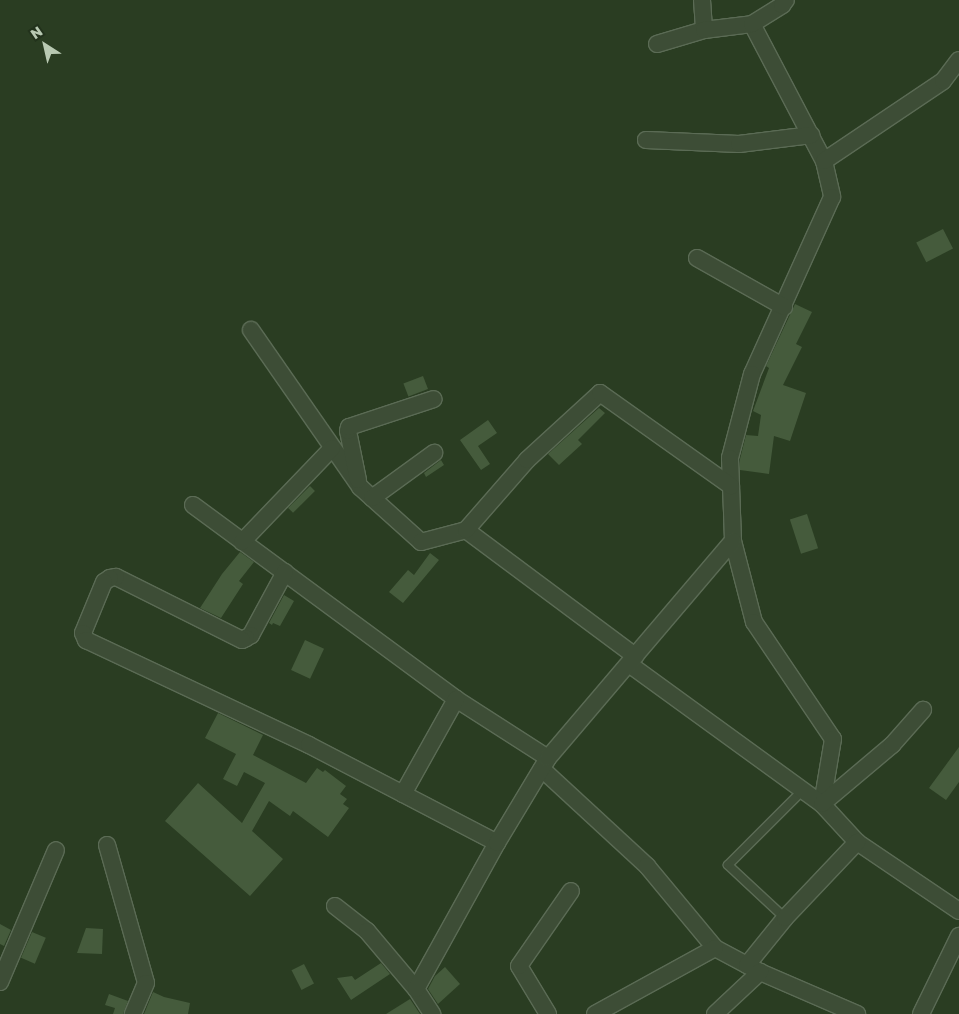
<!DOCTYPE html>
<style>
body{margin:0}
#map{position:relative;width:959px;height:1014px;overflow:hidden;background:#2a3d22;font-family:"Golos Text",sans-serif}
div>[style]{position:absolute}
.building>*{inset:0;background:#455b3c;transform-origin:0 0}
.roads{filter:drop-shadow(1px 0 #5b6b55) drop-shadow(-1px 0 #5b6b55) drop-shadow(0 1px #5b6b55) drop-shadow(0 -1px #5b6b55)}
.service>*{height:8px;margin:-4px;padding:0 4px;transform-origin:4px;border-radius:4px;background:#3d4d36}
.minor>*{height:16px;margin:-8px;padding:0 8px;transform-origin:8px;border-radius:8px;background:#3d4d36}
span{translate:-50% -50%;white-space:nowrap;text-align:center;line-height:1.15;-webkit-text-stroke:4.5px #22321c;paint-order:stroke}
.north{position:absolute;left:20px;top:20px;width:50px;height:50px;-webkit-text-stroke:4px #22321c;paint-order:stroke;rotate:325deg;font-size:14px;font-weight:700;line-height:20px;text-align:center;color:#b8c9b2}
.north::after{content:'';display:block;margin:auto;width:18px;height:22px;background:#b8c9b2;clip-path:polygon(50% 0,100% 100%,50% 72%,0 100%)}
</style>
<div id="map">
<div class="building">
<div style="left:943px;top:229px;width:22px;height:30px;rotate:63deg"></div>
<div style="clip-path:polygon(795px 304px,812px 312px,796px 344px,802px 347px,783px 385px,806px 393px,790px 441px,774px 436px,769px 474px,740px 470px,740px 459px,746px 435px,758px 436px,761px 415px,753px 411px,769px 368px,766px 366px)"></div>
<div style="left:423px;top:376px;width:14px;height:21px;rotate:69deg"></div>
<div style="clip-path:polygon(599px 408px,605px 413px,578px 440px,582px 444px,559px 465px,548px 454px)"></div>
<div style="clip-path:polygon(488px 420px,497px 433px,478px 446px,490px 464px,481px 470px,460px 440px)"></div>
<div style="clip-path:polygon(441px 460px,444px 465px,426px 477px,424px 473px)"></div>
<div style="left:310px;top:486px;width:7px;height:31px;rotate:45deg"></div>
<div style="left:807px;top:514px;width:36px;height:18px;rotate:72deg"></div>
<div style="clip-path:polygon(240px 552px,254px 562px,239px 581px,243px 584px,221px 618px,200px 608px,222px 574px)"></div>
<div style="clip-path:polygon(430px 553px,439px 560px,403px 603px,389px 592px,408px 570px,414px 575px)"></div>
<div style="clip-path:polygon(284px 595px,294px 601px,280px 626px,273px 623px,272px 625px,269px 623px)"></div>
<div style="left:305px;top:640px;width:21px;height:33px;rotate:25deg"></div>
<div style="clip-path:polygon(218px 713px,263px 735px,253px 755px,306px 783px,317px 768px,323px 772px,325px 770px,346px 786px,340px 794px,347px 799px,343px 804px,349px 808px,328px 837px,293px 811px,290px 816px,269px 801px,252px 831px,283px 859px,250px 896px,165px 821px,198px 783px,242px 823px,265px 783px,244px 772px,237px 786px,223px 779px,236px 754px,205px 738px)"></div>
<div style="clip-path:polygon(959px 747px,959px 782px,946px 800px,929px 788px)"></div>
<div style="clip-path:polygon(0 924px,11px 930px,4px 946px,0 944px)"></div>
<div style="clip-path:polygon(86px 928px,103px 929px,102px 954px,77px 953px)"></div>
<div style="left:32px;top:932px;width:15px;height:28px;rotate:23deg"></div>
<div style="clip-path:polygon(381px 963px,390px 974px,351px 1000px,337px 978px,352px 976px,355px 980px)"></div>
<div style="left:304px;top:964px;width:22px;height:14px;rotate:63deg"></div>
<div style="clip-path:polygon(445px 967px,460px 984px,438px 1004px,428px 989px,435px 976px)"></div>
<div style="clip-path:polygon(153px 992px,164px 997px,190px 1003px,188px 1014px,144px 1014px)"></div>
<div style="clip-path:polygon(109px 994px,128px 1001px,123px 1014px,113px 1014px,115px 1008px,105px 1005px)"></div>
<div style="clip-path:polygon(410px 999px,420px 1014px,386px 1014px)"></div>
</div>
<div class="roads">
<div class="service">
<div style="left:785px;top:918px;width:78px;rotate:-137.1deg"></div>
<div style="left:728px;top:865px;width:106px;rotate:-45deg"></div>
</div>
<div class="minor">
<div style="left:702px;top:0;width:30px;rotate:86deg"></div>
<div style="left:752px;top:24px;width:155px;rotate:62.3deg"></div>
<div style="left:824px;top:161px;width:37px;rotate:77deg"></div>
<div style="left:832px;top:197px;width:194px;rotate:114.3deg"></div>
<div style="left:752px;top:374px;width:87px;rotate:104.7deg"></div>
<div style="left:730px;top:458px;width:83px;rotate:87.9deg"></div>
<div style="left:733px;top:541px;width:84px;rotate:75.5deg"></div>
<div style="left:754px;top:622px;width:141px;rotate:56deg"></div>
<div style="left:833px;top:739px;width:66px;rotate:99.6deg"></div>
<div style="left:822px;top:804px;width:52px;rotate:47.4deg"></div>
<div style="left:857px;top:842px;width:123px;rotate:34.1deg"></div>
<div style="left:657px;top:44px;width:49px;rotate:-16.6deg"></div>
<div style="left:704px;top:30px;width:48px;rotate:-7.1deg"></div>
<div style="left:752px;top:24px;width:36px;rotate:-32deg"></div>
<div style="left:782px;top:5px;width:6px;rotate:-51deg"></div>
<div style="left:646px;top:140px;width:93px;rotate:2.5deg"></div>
<div style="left:739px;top:144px;width:73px;rotate:-7.1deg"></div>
<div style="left:824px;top:161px;width:143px;rotate:-33.9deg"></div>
<div style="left:943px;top:81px;width:26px;rotate:-53deg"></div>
<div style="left:697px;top:258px;width:100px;rotate:29.4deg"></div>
<div style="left:251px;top:330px;width:191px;rotate:55.2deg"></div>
<div style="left:360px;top:487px;width:82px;rotate:42deg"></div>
<div style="left:421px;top:542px;width:47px;rotate:-14.9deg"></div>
<div style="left:466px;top:530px;width:211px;rotate:36.7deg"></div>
<div style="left:358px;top:480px;width:50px;rotate:-101.5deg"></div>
<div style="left:348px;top:431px;width:4px;rotate:-76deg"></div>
<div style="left:349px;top:427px;width:89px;rotate:-18.2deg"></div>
<div style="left:372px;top:498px;width:77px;rotate:-36deg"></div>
<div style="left:193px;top:505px;width:327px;rotate:36.4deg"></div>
<div style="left:456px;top:699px;width:109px;rotate:32.7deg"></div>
<div style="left:466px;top:530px;width:93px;rotate:-48.9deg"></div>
<div style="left:527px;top:460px;width:99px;rotate:-42.5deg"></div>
<div style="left:600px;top:393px;width:161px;rotate:35.4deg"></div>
<div style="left:242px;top:542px;width:130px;rotate:-46.2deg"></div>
<div style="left:285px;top:572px;width:72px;rotate:118.4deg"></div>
<div style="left:251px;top:635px;width:6px;rotate:149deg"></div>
<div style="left:246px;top:638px;width:4px;rotate:153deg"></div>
<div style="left:242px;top:640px;width:141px;rotate:-153.4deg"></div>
<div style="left:116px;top:577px;width:6px;rotate:171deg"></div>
<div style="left:110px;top:578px;width:7px;rotate:146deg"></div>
<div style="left:104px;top:582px;width:55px;rotate:112.4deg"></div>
<div style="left:83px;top:633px;width:8px;rotate:67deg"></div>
<div style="left:86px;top:640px;width:246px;rotate:25.2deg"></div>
<div style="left:309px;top:745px;width:212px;rotate:27.5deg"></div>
<div style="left:629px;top:664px;width:238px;rotate:36deg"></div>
<div style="left:822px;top:804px;width:92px;rotate:-40.1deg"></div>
<div style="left:892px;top:745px;width:47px;rotate:-48.5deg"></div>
<div style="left:542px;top:769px;width:143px;rotate:42.7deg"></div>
<div style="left:647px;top:866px;width:107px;rotate:50.3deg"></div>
<div style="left:715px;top:948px;width:51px;rotate:28.1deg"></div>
<div style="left:760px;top:972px;width:106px;rotate:23.4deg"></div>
<div style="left:403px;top:794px;width:109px;rotate:-60.8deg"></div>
<div style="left:107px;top:845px;width:143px;rotate:74.2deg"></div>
<div style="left:146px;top:983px;width:34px;rotate:113deg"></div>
<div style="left:335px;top:906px;width:41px;rotate:38deg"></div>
<div style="left:367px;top:931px;width:76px;rotate:49.8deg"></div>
<div style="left:416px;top:989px;width:30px;rotate:57deg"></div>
<div style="left:747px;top:965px;width:60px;rotate:-51deg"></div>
<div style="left:785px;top:918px;width:105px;rotate:-46.5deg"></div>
<div style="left:0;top:982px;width:143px;rotate:-67deg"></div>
<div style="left:416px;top:989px;width:167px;rotate:-61deg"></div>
<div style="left:497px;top:843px;width:99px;rotate:-59deg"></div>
<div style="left:548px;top:758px;width:285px;rotate:-49.6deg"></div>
<div style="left:548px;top:1014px;width:56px;rotate:-121.1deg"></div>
<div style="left:519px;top:966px;width:91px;rotate:-55.3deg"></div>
<div style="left:595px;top:1014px;width:137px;rotate:-28.8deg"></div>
<div style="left:715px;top:1014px;width:62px;rotate:-43deg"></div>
<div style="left:921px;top:1014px;width:87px;rotate:-64deg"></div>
</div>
</div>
<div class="north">N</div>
</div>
